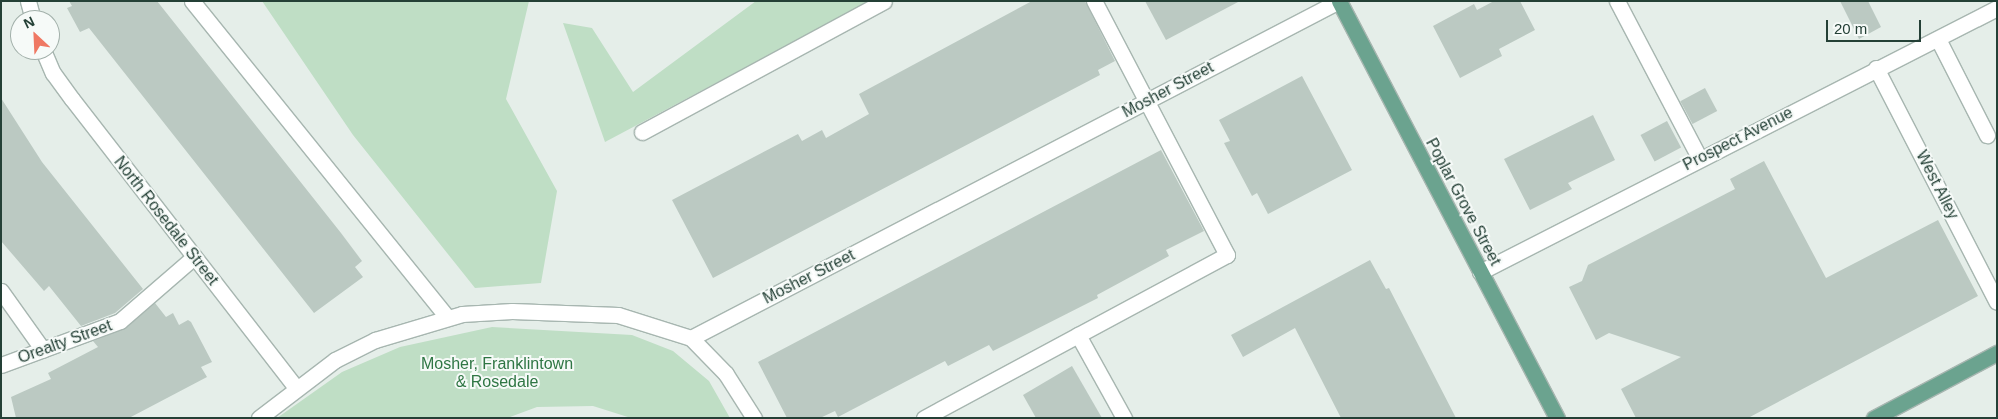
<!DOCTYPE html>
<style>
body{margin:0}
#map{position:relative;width:1998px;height:419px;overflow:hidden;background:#e5eee9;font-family:Arial,sans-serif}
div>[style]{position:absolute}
.green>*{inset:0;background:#bfdec5}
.building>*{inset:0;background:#bbc9c2;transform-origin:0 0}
.roads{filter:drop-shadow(1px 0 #a7b6b0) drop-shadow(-1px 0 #a7b6b0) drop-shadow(0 1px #a7b6b0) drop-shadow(0 -1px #a7b6b0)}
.minor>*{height:15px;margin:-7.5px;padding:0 7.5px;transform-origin:7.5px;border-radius:7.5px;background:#fff}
.major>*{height:15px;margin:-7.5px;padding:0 7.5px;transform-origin:7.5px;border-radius:7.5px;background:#6ba38f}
span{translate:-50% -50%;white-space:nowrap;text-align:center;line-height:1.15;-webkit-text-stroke:4px #f6faf8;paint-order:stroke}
.street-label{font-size:16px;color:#244036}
.park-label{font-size:16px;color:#2f7644}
.frame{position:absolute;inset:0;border:2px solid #244036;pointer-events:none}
.north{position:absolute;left:10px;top:10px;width:50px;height:50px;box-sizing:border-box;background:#f6faf8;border:1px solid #a2b0aa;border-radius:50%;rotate:335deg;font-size:14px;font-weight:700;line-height:20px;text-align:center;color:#244036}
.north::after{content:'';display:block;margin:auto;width:18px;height:22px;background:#ef7863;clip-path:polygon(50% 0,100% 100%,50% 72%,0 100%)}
.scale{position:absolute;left:1826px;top:20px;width:95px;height:22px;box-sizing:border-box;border:2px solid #244036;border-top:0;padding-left:6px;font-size:15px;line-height:18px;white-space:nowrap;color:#244036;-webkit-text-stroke:4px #f6faf8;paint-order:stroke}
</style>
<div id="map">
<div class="green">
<div style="clip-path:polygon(262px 1px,529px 1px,506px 99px,557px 191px,541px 283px,475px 288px,353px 135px)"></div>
<div style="clip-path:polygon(756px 1px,870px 1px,605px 142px,563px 23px,592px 28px,633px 92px)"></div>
<div style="clip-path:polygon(492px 327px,632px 335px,673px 351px,709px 381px,730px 418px,631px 418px,593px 406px,537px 407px,507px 418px,277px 418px,342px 372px,400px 347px)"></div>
</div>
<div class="building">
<div style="clip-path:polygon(69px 1px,157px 1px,341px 233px,362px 261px,355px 267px,363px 277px,314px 313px,89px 28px,80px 32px,67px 8px,72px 6px)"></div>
<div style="clip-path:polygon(1032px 1px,1085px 1px,1115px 61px,1098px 70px,1100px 75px,713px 278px,672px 200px,798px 134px,802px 141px,822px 130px,826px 138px,869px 114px,859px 94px)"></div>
<div style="clip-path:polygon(1145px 1px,1240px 1px,1166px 40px)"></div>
<div style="clip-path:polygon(1494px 1px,1520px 1px,1535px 30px,1499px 49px,1502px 56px,1460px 78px,1433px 26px,1474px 4px,1477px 10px)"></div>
<div style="clip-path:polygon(1840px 1px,1868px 1px,1881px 27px,1859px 39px)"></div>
<div style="clip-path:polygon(1302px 76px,1352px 170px,1268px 214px,1257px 193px,1252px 196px,1224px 143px,1230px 141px,1219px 120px)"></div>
<div style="left:1705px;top:88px;width:26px;height:28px;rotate:62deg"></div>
<div style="clip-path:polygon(1px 98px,42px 162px,143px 289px,115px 313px,81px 326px,49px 286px,44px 291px,1px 241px)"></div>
<div style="clip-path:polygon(1593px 115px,1615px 160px,1568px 183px,1572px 189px,1530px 210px,1504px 159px)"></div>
<div style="left:1667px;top:121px;width:30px;height:30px;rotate:62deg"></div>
<div style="clip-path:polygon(1161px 150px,1204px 231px,1166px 250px,1169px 256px,1097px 295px,1098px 298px,993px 351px,989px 345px,948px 366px,945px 361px,838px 417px,835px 411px,820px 418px,787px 418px,758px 362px)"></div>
<div style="clip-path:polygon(1764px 161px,1826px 278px,1938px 220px,1978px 296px,1748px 418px,1636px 418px,1621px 389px,1681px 357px,1609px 333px,1596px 340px,1569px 287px,1582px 281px,1588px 265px,1735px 189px,1730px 179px)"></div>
<div style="clip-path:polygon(1370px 260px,1386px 289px,1389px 288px,1456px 418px,1341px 418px,1295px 328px,1243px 357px,1231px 335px)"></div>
<div style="clip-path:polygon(155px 303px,166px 317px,173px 313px,179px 325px,188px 320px,191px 322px,212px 362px,201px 367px,207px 377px,129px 418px,16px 418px,11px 397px,51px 379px,48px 373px,98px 347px,93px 341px,126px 328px)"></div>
<div style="clip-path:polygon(1072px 366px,1102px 418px,1036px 418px,1023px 395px)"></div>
</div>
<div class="roads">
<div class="minor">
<div style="left:28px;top:1px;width:20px;rotate:75deg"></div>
<div style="left:192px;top:1px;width:407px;rotate:51.1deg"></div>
<div style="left:1617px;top:1px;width:178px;rotate:62.3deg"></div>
<div style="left:1938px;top:39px;width:108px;rotate:63deg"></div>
<div style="left:43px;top:50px;width:25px;rotate:67deg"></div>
<div style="left:53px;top:73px;width:32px;rotate:54deg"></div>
<div style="left:72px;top:99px;width:366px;rotate:52.2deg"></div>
<div style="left:1876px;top:68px;width:263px;rotate:62.7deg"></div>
<div style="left:642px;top:132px;width:275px;rotate:-28.4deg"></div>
<div style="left:1480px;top:272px;width:581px;rotate:-27.05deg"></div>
<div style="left:1px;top:291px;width:72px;rotate:54.6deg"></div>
<div style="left:1078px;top:335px;width:95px;rotate:61deg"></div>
<div style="left:691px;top:338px;width:730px;rotate:-27.48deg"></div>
<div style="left:1px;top:365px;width:127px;rotate:-20.3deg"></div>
<div style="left:120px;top:321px;width:98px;rotate:-40.9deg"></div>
<div style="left:259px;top:418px;width:96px;rotate:-37.3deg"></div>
<div style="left:335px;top:360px;width:45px;rotate:-26.6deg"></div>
<div style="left:375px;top:340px;width:91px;rotate:-16.6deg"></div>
<div style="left:462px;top:314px;width:50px;rotate:-3.4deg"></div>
<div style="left:512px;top:311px;width:106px;rotate:2.2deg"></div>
<div style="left:618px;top:315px;width:77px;rotate:17.5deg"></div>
<div style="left:691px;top:338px;width:50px;rotate:45.8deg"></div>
<div style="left:726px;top:374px;width:52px;rotate:57.5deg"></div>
<div style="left:924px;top:418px;width:344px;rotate:-28.3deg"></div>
<div style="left:1227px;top:255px;width:287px;rotate:-117.6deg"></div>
</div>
<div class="major">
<div style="left:1339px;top:1px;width:471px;rotate:62.4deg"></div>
<div style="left:1874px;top:418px;width:139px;rotate:-27.9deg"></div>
</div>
</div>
<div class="street-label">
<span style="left:1168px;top:90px;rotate:-28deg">Mosher Street</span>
<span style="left:1738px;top:139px;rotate:-27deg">Prospect Avenue</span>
<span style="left:1937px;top:185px;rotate:63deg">West Alley</span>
<span style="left:1463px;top:202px;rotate:62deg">Poplar Grove Street</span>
<span style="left:166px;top:221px;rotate:52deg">North Rosedale Street</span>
<span style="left:809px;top:277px;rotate:-27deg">Mosher Street</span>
<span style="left:65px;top:342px;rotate:-20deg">Orealty Street</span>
</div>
<div class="park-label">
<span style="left:497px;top:373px">Mosher, Franklintown<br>&amp; Rosedale</span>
</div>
<div class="frame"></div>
<div class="north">N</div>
<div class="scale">20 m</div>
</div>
